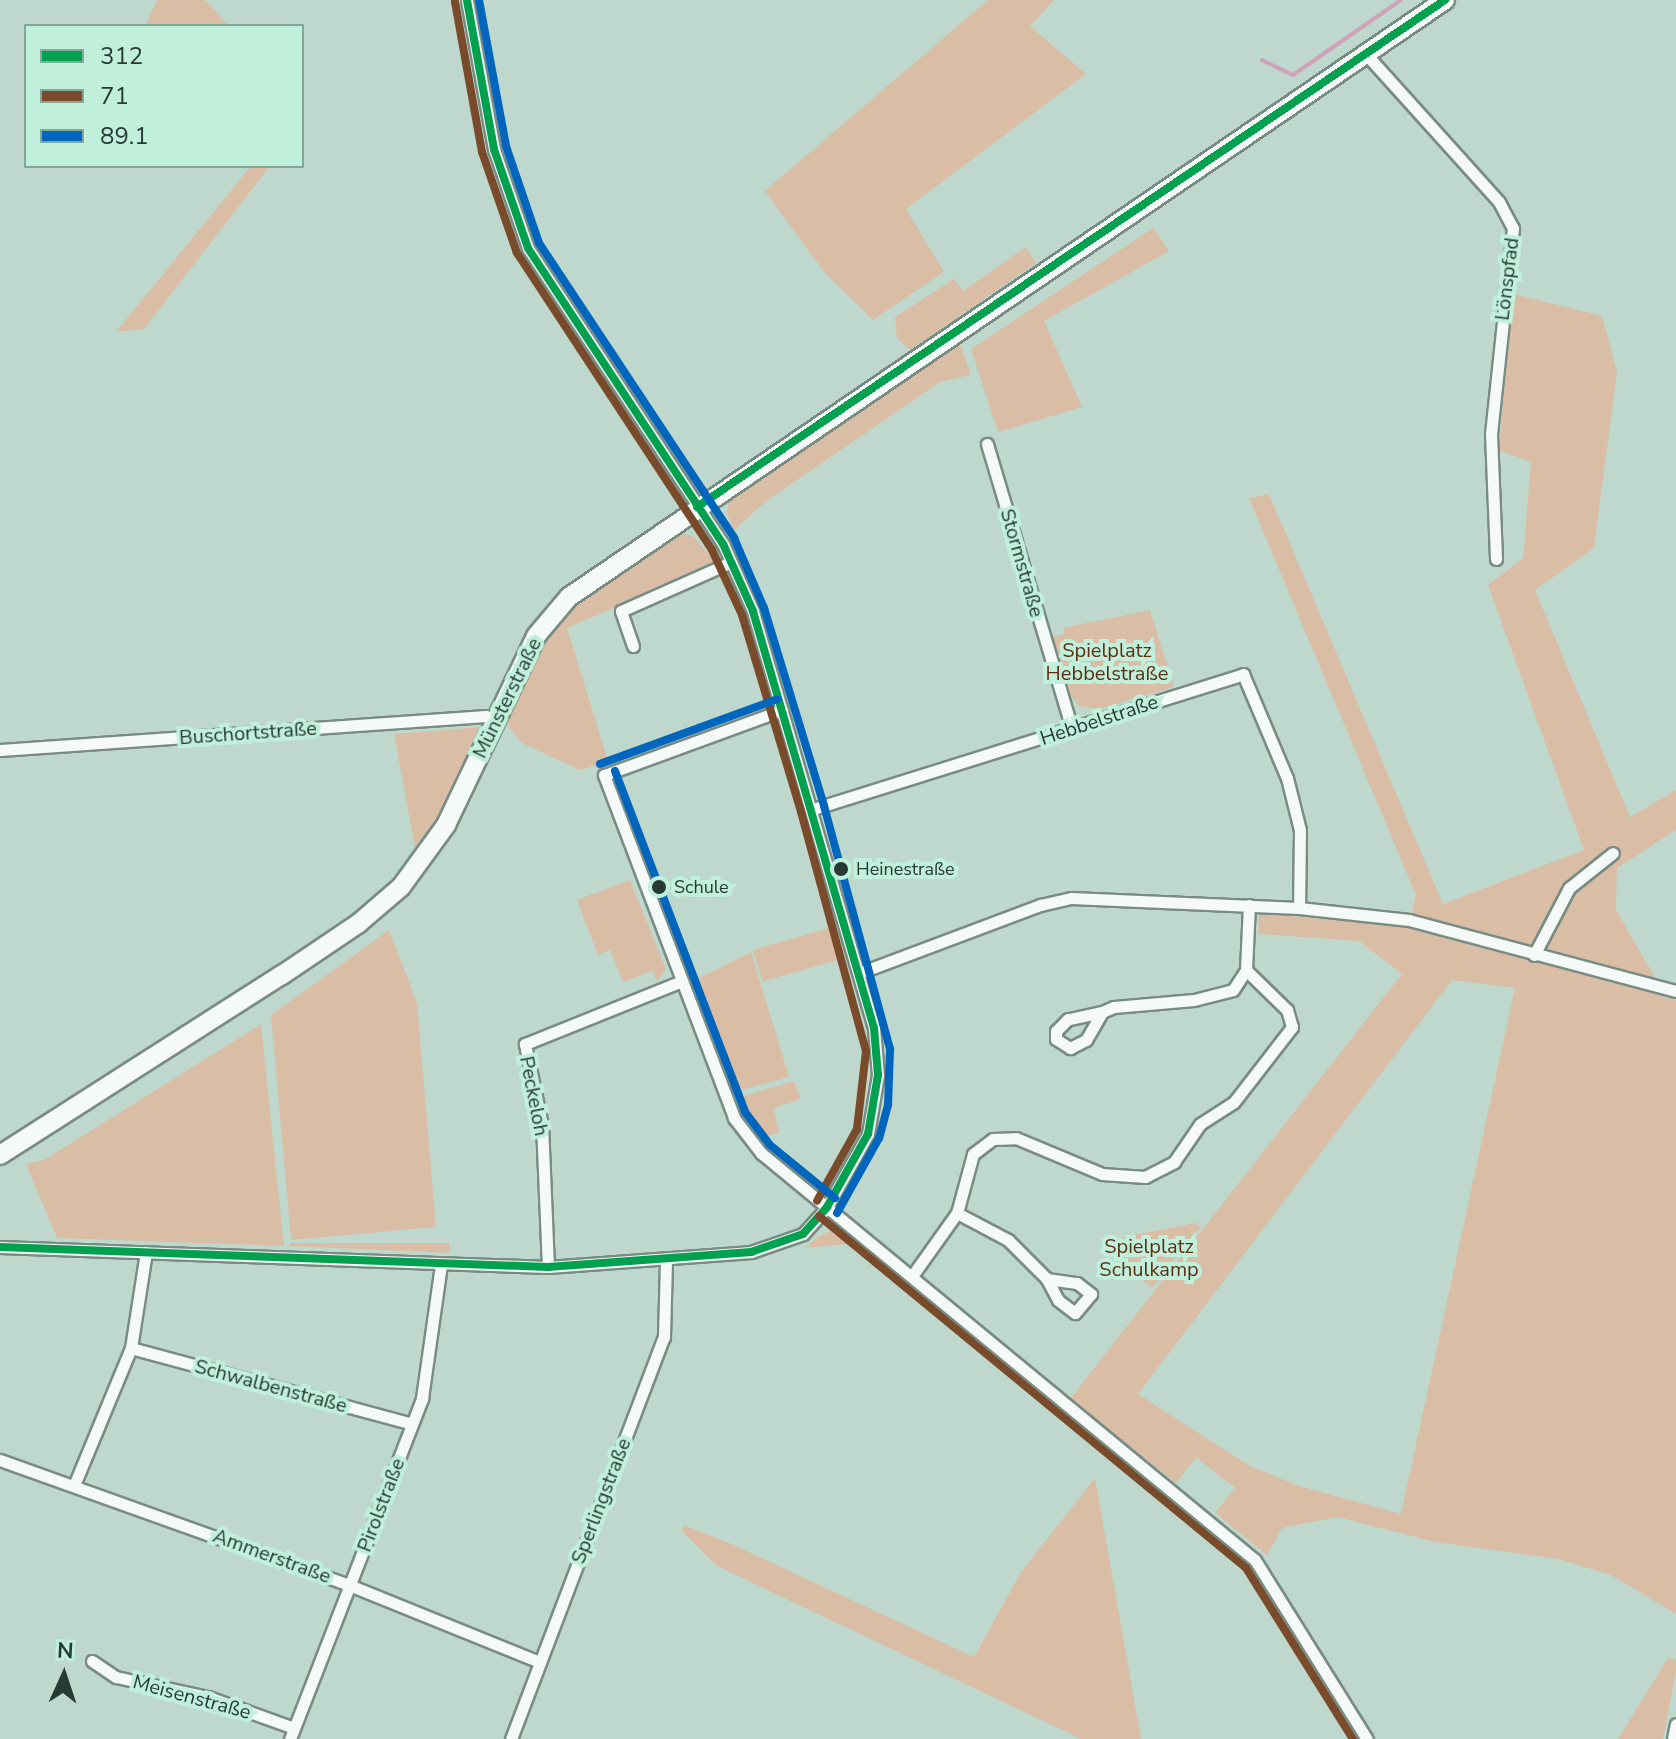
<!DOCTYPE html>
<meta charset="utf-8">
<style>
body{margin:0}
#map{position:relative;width:1676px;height:1739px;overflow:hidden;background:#bed8cd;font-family:"Nunito Sans",sans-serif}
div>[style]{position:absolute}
.green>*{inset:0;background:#d9bea5;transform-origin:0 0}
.stream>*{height:4px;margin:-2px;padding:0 2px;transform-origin:2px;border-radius:2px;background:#cfa2b9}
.roads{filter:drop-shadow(2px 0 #788c84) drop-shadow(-2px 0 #788c84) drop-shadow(0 2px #788c84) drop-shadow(0 -2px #788c84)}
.street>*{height:11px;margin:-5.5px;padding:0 5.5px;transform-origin:5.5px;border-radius:5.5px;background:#f5f9f8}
.primary>*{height:18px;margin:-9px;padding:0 9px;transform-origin:9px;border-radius:9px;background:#f5f9f8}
.bus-1>*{height:8px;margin:-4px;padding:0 4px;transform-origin:4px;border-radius:4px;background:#02a150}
.bus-2>*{height:8px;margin:-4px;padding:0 4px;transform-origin:4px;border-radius:4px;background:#7a4b2a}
.bus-3>*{height:8px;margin:-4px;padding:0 4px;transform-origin:4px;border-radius:4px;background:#0065bd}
.dots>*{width:22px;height:22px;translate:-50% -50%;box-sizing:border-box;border:4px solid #c0f0dc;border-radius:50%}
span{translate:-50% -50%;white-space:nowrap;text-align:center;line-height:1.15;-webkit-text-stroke:8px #c0f0dc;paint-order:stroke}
.bus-label{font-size:18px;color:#273a33}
.left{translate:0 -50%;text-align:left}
.street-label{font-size:20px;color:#273a33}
.park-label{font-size:20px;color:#5e2e12}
.legend{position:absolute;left:24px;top:24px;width:280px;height:144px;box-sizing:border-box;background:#c0f0dc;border:2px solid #83a798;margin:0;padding:10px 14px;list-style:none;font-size:24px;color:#273a33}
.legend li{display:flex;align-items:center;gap:16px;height:40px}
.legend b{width:40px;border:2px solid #83a798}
.north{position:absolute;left:24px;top:1635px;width:80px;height:80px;-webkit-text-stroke:6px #c0f0dc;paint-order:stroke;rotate:3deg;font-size:22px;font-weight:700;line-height:32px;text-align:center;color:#273a33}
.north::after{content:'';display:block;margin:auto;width:28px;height:36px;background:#273a33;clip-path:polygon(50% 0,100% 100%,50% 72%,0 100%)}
</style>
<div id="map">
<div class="green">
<div style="clip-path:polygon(157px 0,205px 0,229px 26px,145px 26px)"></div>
<div style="clip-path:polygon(988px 0,1054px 0,1030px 26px,1086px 74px,906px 209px,944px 272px,873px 320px,824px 272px,765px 191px)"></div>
<div style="clip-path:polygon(251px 166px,270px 166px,144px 329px,116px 332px)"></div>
<div style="clip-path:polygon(1153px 228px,1169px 251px,1044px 321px,1082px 407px,998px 432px,971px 349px)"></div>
<div style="clip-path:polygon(1026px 247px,1036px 263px,910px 350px,897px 339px,895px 317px,954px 279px,963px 291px)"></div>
<div style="clip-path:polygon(evenodd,1513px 294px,1602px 316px,1617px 372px,1594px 548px,1535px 590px,1630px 817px,1676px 790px,1676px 830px,1617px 868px,1616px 910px,1656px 979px,1648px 992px,1676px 1000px,1676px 1614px,1611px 1575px,1558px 1559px,1435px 1542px,1338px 1517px,1282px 1528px,1267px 1555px,1215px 1513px,1235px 1488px,1196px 1457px,1176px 1483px,1070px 1399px,1402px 974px,1359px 941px,1258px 934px,1259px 913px,1409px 927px,1416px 895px,1249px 498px,1269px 494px,1443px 904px,1584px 850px,1488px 585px,1523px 558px,1531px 462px,1499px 450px,1513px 294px,1452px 980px,1515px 988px,1401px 1514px,1299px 1486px,1250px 1466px,1138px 1394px,1452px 980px)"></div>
<div style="clip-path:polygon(959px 340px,971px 375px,940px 382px,765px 502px,733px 531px,727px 512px,730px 494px,826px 428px,871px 405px)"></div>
<div style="clip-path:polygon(680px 532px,694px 537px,717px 564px,567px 628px,608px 761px,580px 770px,522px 743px,505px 722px,549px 629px,567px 608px)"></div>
<div style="clip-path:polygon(1150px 610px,1174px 687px,1099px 709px,1079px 706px,1071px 696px,1052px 637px,1064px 634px,1063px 628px)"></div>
<div style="clip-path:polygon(482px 727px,429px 840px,417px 858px,394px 734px)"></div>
<div style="clip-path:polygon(630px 880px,666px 969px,657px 981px,653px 971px,623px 982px,610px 950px,598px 955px,577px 900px)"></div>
<div style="left:833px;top:927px;width:33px;height:83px;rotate:74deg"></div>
<div style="clip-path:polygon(389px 930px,417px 1003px,436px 1227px,291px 1240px,271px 1015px)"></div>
<div style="clip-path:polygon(751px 952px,789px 1077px,730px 1093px,691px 982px)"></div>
<div style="clip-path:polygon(261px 1024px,284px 1246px,57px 1238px,26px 1164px,44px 1160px)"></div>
<div style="clip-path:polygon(794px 1081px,801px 1099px,774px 1108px,779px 1133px,763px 1137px,737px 1098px)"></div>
<div style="clip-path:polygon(1196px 1223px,1201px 1227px,1152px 1288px,1111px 1255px,1124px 1237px)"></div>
<div style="clip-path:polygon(832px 1230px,856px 1243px,806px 1248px,816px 1238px)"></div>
<div style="clip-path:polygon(290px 1243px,449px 1243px,450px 1253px,290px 1246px)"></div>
<div style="clip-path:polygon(1095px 1478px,1141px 1739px,1081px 1739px,717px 1566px,682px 1531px,683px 1525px,727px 1542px,974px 1657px,1021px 1572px)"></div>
<div style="clip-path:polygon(1668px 1658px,1676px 1659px,1676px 1671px,1663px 1739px,1618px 1739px)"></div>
</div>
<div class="stream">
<div style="left:1262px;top:60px;width:34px;rotate:26deg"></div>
<div style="left:1293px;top:75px;width:131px;rotate:-34.8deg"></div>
</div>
<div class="roads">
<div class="street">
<div style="left:1365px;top:53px;width:200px;rotate:48deg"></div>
<div style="left:1499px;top:202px;width:30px;rotate:62deg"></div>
<div style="left:1513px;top:228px;width:207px;rotate:96.1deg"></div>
<div style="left:1491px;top:434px;width:125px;rotate:87.7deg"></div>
<div style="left:987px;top:444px;width:297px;rotate:73.4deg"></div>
<div style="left:633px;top:646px;width:37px;rotate:-109deg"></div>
<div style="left:621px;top:611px;width:120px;rotate:-24deg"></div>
<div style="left:782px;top:710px;width:189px;rotate:159.9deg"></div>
<div style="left:604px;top:775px;width:367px;rotate:69.2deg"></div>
<div style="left:734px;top:1118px;width:44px;rotate:52.4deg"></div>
<div style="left:761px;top:1153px;width:640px;rotate:39.48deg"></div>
<div style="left:1255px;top:1560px;width:211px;rotate:58deg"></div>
<div style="left:0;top:750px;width:487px;rotate:-4deg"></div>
<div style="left:486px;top:716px;width:11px;rotate:34deg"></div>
<div style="left:813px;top:809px;width:451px;rotate:-17.4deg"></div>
<div style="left:1243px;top:674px;width:113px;rotate:67.1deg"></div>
<div style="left:1287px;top:778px;width:54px;rotate:76deg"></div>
<div style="left:1300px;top:830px;width:78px;rotate:90.7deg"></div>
<div style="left:1299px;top:908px;width:228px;rotate:-177.5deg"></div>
<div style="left:1071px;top:898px;width:32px;rotate:167deg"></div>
<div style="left:1040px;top:905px;width:193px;rotate:159.4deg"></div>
<div style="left:1299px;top:908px;width:111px;rotate:6.2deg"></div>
<div style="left:1409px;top:920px;width:276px;rotate:14.9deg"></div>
<div style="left:1534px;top:955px;width:76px;rotate:-62.4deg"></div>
<div style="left:1569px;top:888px;width:56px;rotate:-38.5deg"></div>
<div style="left:1102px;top:1012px;width:35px;rotate:168deg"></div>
<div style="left:1068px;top:1019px;width:17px;rotate:135deg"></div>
<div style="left:1056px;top:1031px;width:8px;rotate:90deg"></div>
<div style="left:1056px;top:1039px;width:17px;rotate:33deg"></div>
<div style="left:1070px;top:1048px;width:18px;rotate:-27deg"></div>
<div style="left:1086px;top:1040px;width:32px;rotate:-60deg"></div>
<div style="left:1102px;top:1012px;width:13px;rotate:-23deg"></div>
<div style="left:1114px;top:1007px;width:80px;rotate:-5deg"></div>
<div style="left:1194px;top:1000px;width:40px;rotate:-14.4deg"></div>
<div style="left:1233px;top:990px;width:24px;rotate:-57deg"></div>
<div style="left:957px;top:1213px;width:58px;rotate:27.9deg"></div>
<div style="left:1008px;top:1240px;width:55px;rotate:45deg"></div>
<div style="left:1047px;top:1279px;width:30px;rotate:8deg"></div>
<div style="left:1077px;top:1283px;width:18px;rotate:38deg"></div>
<div style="left:1091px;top:1294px;width:25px;rotate:130deg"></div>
<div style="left:1075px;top:1313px;width:21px;rotate:-143deg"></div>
<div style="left:1058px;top:1300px;width:24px;rotate:-118deg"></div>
<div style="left:0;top:1247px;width:548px;rotate:2.09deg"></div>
<div style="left:548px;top:1267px;width:204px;rotate:-4.2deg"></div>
<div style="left:751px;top:1252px;width:55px;rotate:-19.1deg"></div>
<div style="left:803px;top:1234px;width:36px;rotate:-48deg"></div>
<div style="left:827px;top:1207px;width:84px;rotate:-60.7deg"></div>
<div style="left:868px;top:1134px;width:60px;rotate:-80.4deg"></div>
<div style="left:878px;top:1075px;width:47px;rotate:-94.9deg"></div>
<div style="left:874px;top:1028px;width:434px;rotate:-106.2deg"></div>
<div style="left:753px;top:611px;width:73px;rotate:-114.1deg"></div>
<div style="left:723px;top:544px;width:354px;rotate:-123.4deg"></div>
<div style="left:528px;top:248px;width:105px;rotate:-109deg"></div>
<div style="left:494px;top:149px;width:151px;rotate:-100.3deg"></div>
<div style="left:548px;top:1267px;width:142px;rotate:-92.4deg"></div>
<div style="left:542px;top:1125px;width:83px;rotate:-101.9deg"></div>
<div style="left:525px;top:1044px;width:166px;rotate:-21.9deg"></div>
<div style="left:912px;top:1276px;width:77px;rotate:-54.5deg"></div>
<div style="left:957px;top:1213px;width:61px;rotate:-74.8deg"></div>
<div style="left:973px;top:1154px;width:25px;rotate:-37deg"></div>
<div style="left:993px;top:1139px;width:23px;rotate:-2deg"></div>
<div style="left:1016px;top:1138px;width:93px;rotate:22.7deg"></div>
<div style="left:1102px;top:1174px;width:43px;rotate:4deg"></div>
<div style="left:1145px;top:1177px;width:33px;rotate:-27deg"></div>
<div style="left:1174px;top:1162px;width:46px;rotate:-55.6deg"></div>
<div style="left:1200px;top:1124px;width:40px;rotate:-32.9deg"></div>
<div style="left:1234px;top:1102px;width:95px;rotate:-52.3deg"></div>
<div style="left:1292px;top:1027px;width:18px;rotate:-106deg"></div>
<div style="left:1287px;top:1010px;width:57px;rotate:-135.7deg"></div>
<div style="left:1246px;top:970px;width:65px;rotate:-87.4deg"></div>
<div style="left:131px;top:1348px;width:291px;rotate:15.1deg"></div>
<div style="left:0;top:1460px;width:371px;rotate:19.7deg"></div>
<div style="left:349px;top:1585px;width:206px;rotate:22deg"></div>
<div style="left:75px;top:1483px;width:146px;rotate:-67.5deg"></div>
<div style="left:131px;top:1348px;width:97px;rotate:-81.1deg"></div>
<div style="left:92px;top:1661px;width:29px;rotate:34deg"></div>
<div style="left:116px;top:1677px;width:94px;rotate:12.3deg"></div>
<div style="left:208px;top:1697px;width:91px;rotate:19.8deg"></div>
<div style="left:290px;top:1739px;width:366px;rotate:-68.8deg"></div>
<div style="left:422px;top:1398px;width:135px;rotate:-81.9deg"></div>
<div style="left:511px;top:1739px;width:430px;rotate:-69.2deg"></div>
<div style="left:664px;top:1337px;width:78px;rotate:-88.5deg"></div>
<div style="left:1673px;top:1739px;width:15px;rotate:-79deg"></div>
</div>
<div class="primary">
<div style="left:0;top:1155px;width:335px;rotate:-32.6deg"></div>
<div style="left:282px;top:975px;width:93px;rotate:-34deg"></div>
<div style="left:359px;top:923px;width:55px;rotate:-40.6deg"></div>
<div style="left:401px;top:887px;width:77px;rotate:-54deg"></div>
<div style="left:446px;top:825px;width:209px;rotate:-64.5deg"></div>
<div style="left:536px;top:636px;width:51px;rotate:-49.8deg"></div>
<div style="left:569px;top:597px;width:1060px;rotate:-34.27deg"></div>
</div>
</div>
<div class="bus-1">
<div style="left:697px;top:507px;width:904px;rotate:-34.13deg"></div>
<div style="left:0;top:1247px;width:548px;rotate:2.09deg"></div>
<div style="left:548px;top:1267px;width:204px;rotate:-4.2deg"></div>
<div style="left:751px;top:1252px;width:55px;rotate:-19.1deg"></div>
<div style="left:803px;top:1234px;width:36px;rotate:-48deg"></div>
<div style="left:827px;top:1207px;width:84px;rotate:-60.7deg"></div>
<div style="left:868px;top:1134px;width:60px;rotate:-80.4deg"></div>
<div style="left:878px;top:1075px;width:47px;rotate:-94.9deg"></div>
<div style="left:874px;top:1028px;width:434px;rotate:-106.2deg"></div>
<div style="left:753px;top:611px;width:73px;rotate:-114.1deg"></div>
<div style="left:723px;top:544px;width:354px;rotate:-123.4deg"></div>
<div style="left:528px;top:248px;width:105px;rotate:-109deg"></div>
<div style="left:494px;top:149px;width:151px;rotate:-100.3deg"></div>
</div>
<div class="bus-2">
<div style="left:455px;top:2px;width:152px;rotate:79.8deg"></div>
<div style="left:482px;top:152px;width:107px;rotate:70.9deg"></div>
<div style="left:517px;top:253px;width:355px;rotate:56.7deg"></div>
<div style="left:712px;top:550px;width:72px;rotate:65.2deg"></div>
<div style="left:742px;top:615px;width:206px;rotate:73.3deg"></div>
<div style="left:801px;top:812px;width:248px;rotate:74.8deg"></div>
<div style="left:866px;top:1051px;width:79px;rotate:96.6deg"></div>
<div style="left:857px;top:1129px;width:82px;rotate:119.1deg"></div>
<div style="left:819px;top:1216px;width:553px;rotate:39.5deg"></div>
<div style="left:1246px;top:1568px;width:202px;rotate:58deg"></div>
</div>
<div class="bus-3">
<div style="left:479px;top:0;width:148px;rotate:79.5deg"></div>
<div style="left:506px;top:146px;width:102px;rotate:71.2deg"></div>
<div style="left:539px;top:243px;width:354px;rotate:56.5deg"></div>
<div style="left:734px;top:538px;width:76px;rotate:66.8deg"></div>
<div style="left:764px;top:608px;width:207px;rotate:73.1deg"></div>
<div style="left:824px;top:806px;width:252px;rotate:74.8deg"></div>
<div style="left:890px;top:1049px;width:56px;rotate:92deg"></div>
<div style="left:888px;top:1105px;width:34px;rotate:105deg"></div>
<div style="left:879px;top:1138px;width:86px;rotate:119.2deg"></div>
<div style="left:600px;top:764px;width:189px;rotate:-20.1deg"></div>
<div style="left:615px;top:771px;width:365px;rotate:69.1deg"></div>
<div style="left:745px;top:1112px;width:41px;rotate:52.9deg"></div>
<div style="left:770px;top:1145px;width:84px;rotate:39.2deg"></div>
</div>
<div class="dots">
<div style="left:841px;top:869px;background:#273a33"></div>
<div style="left:659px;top:887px;background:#273a33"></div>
</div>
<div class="bus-label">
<span class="left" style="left:856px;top:869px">Heinestraße</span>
<span class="left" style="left:674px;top:887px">Schule</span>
</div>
<div class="street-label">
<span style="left:1507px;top:279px;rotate:-83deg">Lönspfad</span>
<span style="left:1022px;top:563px;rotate:74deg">Stormstraße</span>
<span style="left:507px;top:698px;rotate:-64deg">Münsterstraße</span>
<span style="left:1099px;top:720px;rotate:-18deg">Hebbelstraße</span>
<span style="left:248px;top:733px;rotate:-4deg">Buschortstraße</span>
<span style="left:534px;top:1096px;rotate:79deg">Peckeloh</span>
<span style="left:271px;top:1386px;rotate:15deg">Schwalbenstraße</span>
<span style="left:601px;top:1501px;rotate:-69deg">Sperlingstraße</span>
<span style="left:381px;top:1505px;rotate:-69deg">Pirolstraße</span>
<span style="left:272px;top:1556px;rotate:20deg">Ammerstraße</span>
<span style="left:192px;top:1697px;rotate:15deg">Meisenstraße</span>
</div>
<div class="park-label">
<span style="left:1107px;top:662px">Spielplatz<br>Hebbelstraße</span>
<span style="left:1149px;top:1258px">Spielplatz<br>Schulkamp</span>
</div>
<ul class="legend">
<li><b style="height:10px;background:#02a150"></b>312</li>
<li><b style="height:10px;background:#7a4b2a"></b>71</li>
<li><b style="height:10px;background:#0065bd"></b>89.1</li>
</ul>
<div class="north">N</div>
</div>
